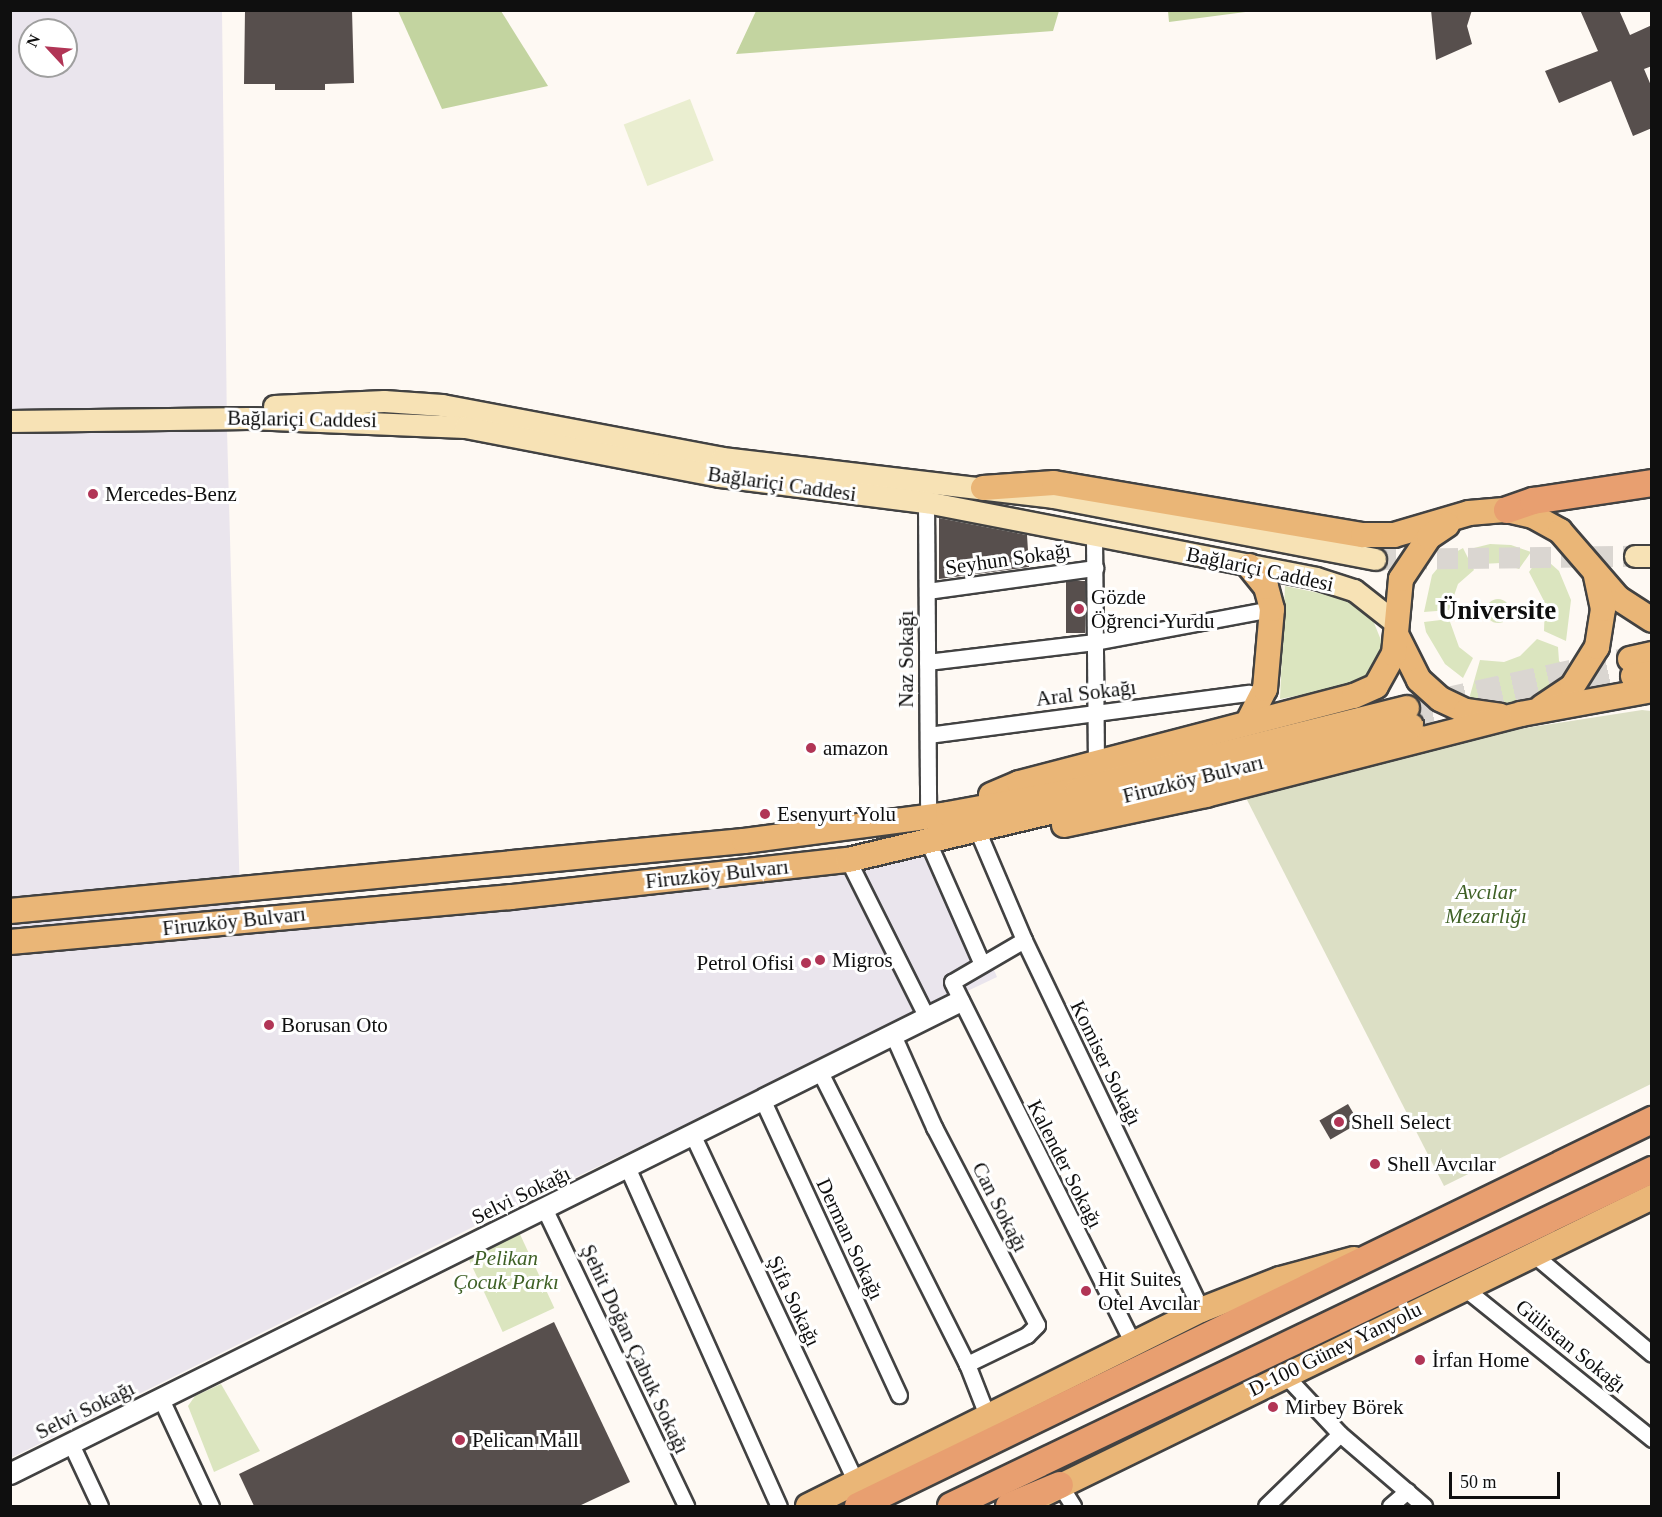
<!DOCTYPE html>
<meta charset="utf-8">
<style>
body{margin:0}
#map{position:relative;width:1662px;height:1517px;overflow:hidden;background:#fef9f3;font-family:Georgia,serif}
div>[style]{position:absolute}
.industrial>*{inset:0;background:#eae5ed}
.green>*{inset:0;background:#dbe5bf;transform-origin:0 0}
.round{border-radius:50%}
.forest>*{inset:0;background:#c3d4a0}
.cemetery>*{inset:0;background:#dcdfc5}
.pitch>*{inset:0;background:#eaeed0;transform-origin:0 0}
.building>*{inset:0;background:#574f4d;transform-origin:0 0}
.secondary-tunnel>*{height:21px;margin-top:-10.5px;transform-origin:0;background:repeating-linear-gradient(90deg,#dad6d1 0 21px,transparent 0 31px)}
.primary-tunnel>*{height:24px;margin-top:-12px;transform-origin:0;background:repeating-linear-gradient(90deg,#dad6d1 0 24px,transparent 0 36px)}
.roads{filter:drop-shadow(2px 0 #424242) drop-shadow(-2px 0 #424242) drop-shadow(0 2px #424242) drop-shadow(0 -2px #424242)}
.minor>*{height:15px;margin:-7.5px;padding:0 7.5px;transform-origin:7.5px;border-radius:7.5px;background:#fff}
.tertiary>*{height:20px;margin:-10px;padding:0 10px;transform-origin:10px;border-radius:10px;background:#fff}
.secondary>*{height:21px;margin:-10.5px;padding:0 10.5px;transform-origin:10.5px;border-radius:10.5px;background:#f7e2b5}
.primary>*{height:24px;margin:-12px;padding:0 12px;transform-origin:12px;border-radius:12px;background:#eab677}
.trunk>*{height:26px;margin:-13px;padding:0 13px;transform-origin:13px;border-radius:13px;background:#e89f70}
.dots>*{width:16px;height:16px;translate:-50% -50%;box-sizing:border-box;border:3px solid #fff;border-radius:50%}
span{translate:-50% -50%;white-space:nowrap;text-align:center;line-height:1.15;-webkit-text-stroke:6px #fff;paint-order:stroke}
.street-label{font-size:21px;color:#0f0f0f}
.poi-label{font-size:21px;color:#0f0f0f}
.left{translate:0 -50%;text-align:left}
.right{translate:-100% -50%;text-align:right}
.park-label{font-size:21px;color:#3f6126;font-style:italic}
.district-label{font-size:27px;color:#0f0f0f;font-weight:700}
.frame{position:absolute;inset:0;border:12px solid #0f0f0f;pointer-events:none}
.north{position:absolute;left:18px;top:18px;width:60px;height:60px;box-sizing:border-box;background:#fff;border:2px solid #9f9f9f;border-radius:50%;rotate:296deg;font-size:16px;font-weight:700;line-height:24px;text-align:center;color:#0f0f0f}
.north::after{content:'';display:block;margin:auto;width:21px;height:27px;background:#b13556;clip-path:polygon(50% 0,100% 100%,50% 72%,0 100%)}
.scale{position:absolute;left:1449px;top:1472px;width:111px;height:27px;box-sizing:border-box;border:3px solid #0f0f0f;border-top:0;padding-left:8px;font-size:18px;line-height:21px;white-space:nowrap;color:#0f0f0f;-webkit-text-stroke:4px #fff;paint-order:stroke}
</style>
<div id="map">
<div class="industrial">
<div style="clip-path:polygon(evenodd,11px 11px,222px 11px,227px 430px,241px 934px,925px 853px,948px 861px,997px 977px,517px 1205px,11px 1458px,11px 11px,30px 30px,66px 30px,66px 66px,30px 66px,30px 30px)"></div>
</div>
<div class="green">
<div style="clip-path:polygon(1490px 544px,1511px 545px,1531px 552px,1519px 569px,1501px 563px,1481px 564px,1474px 548px)"></div>
<div style="clip-path:polygon(1463px 548px,1474px 570px,1458px 584px,1449px 610px,1424px 612px,1432px 575px,1447px 557px)"></div>
<div style="clip-path:polygon(1541px 555px,1559px 571px,1571px 600px,1566px 641px,1544px 631px,1545px 603px,1529px 572px)"></div>
<div style="clip-path:polygon(1285px 586px,1343px 598px,1372px 618px,1383px 645px,1367px 678px,1353px 685px,1280px 699px)"></div>
<div class="round" style="left:1486px;top:599px;width:24px;height:24px"></div>
<div style="clip-path:polygon(1449px 619px,1459px 647px,1473px 658px,1463px 678px,1445px 664px,1426px 632px,1424px 622px)"></div>
<div style="clip-path:polygon(1537px 639px,1558px 647px,1559px 661px,1568px 670px,1563px 677px,1523px 701px,1498px 705px,1469px 699px,1480px 660px,1504px 662px,1520px 656px)"></div>
<div style="left:518px;top:1230px;width:86px;height:57px;rotate:65deg"></div>
<div style="clip-path:polygon(221px 1384px,260px 1451px,214px 1472px,188px 1406px,195px 1396px)"></div>
</div>
<div class="forest">
<div style="clip-path:polygon(398px 11px,501px 11px,548px 86px,442px 109px)"></div>
<div style="clip-path:polygon(756px 11px,756px 10px,1059px 11px,1053px 31px,736px 54px)"></div>
<div style="clip-path:polygon(1168px 11px,1168px 10px,1253px 11px,1169px 22px)"></div>
</div>
<div class="cemetery">
<div style="clip-path:polygon(1642px 710px,1651px 711px,1651px 1084px,1444px 1186px,1244px 794px,1487px 734px)"></div>
</div>
<div class="pitch">
<div style="left:690px;top:99px;width:66px;height:71px;rotate:69deg"></div>
</div>
<div class="building">
<div style="clip-path:polygon(245px 10px,352px 10px,354px 83px,325px 84px,325px 90px,275px 90px,275px 84px,244px 84px)"></div>
<div style="clip-path:polygon(1431px 10px,1472px 10px,1467px 26px,1472px 44px,1436px 60px)"></div>
<div style="clip-path:polygon(1580px 10px,1619px 10px,1630px 35px,1652px 25px,1652px 66px,1644px 69px,1652px 88px,1652px 128px,1633px 136px,1611px 81px,1559px 103px,1545px 71px,1598px 51px)"></div>
<div style="clip-path:polygon(939px 518px,1027px 535px,1029px 567px,939px 579px)"></div>
<div style="left:1085px;top:581px;width:52px;height:19px;rotate:90deg"></div>
<div style="left:1348px;top:1104px;width:22px;height:33px;rotate:60deg"></div>
<div style="clip-path:polygon(554px 1322px,630px 1482px,579px 1506px,254px 1506px,239px 1474px)"></div>
</div>
<div class="secondary-tunnel">
<div style="left:1375px;top:559px;width:260px;rotate:-0.7deg"></div>
</div>
<div class="primary-tunnel">
<div style="left:1407px;top:708px;width:228px;rotate:-12.4deg"></div>
<div style="left:1411px;top:726px;width:228px;rotate:-12.7deg"></div>
</div>
<div class="roads">
<div class="minor">
<div style="left:926px;top:502px;width:314px;rotate:89.6deg"></div>
<div style="left:1094px;top:536px;width:227px;rotate:89.5deg"></div>
<div style="left:927px;top:591px;width:170px;rotate:-7.8deg"></div>
<div style="left:927px;top:662px;width:169px;rotate:-6.8deg"></div>
<div style="left:1095px;top:642px;width:180px;rotate:-10.6deg"></div>
<div style="left:928px;top:735px;width:324px;rotate:-7.5deg"></div>
<div style="left:978px;top:832px;width:117px;rotate:66.9deg"></div>
<div style="left:1024px;top:940px;width:410px;rotate:64.4deg"></div>
<div style="left:929px;top:844px;width:131px;rotate:66.2deg"></div>
<div style="left:848px;top:860px;width:177px;rotate:63.4deg"></div>
<div style="left:1024px;top:940px;width:83px;rotate:149.7deg"></div>
<div style="left:952px;top:982px;width:405px;rotate:63.4deg"></div>
<div style="left:893px;top:1035px;width:101px;rotate:66deg"></div>
<div style="left:934px;top:1127px;width:223px;rotate:62.5deg"></div>
<div style="left:1037px;top:1325px;width:14px;rotate:135deg"></div>
<div style="left:1027px;top:1335px;width:67px;rotate:154.2deg"></div>
<div style="left:820px;top:1072px;width:327px;rotate:63.3deg"></div>
<div style="left:967px;top:1364px;width:58px;rotate:68.7deg"></div>
<div style="left:763px;top:1101px;width:324px;rotate:65.2deg"></div>
<div style="left:693px;top:1136px;width:383px;rotate:64.8deg"></div>
<div style="left:628px;top:1169px;width:369px;rotate:65.9deg"></div>
<div style="left:545px;top:1210px;width:328px;rotate:64.5deg"></div>
<div style="left:1533px;top:1254px;width:155px;rotate:40deg"></div>
<div style="left:1463px;top:1287px;width:243px;rotate:38.8deg"></div>
<div style="left:1283px;top:1373px;width:83px;rotate:46.9deg"></div>
<div style="left:1340px;top:1434px;width:111px;rotate:40.6deg"></div>
<div style="left:161px;top:1399px;width:118px;rotate:65deg"></div>
<div style="left:71px;top:1444px;width:68px;rotate:64.9deg"></div>
<div style="left:1060px;top:1485px;width:25px;rotate:58deg"></div>
<div style="left:1266px;top:1506px;width:103px;rotate:-44.2deg"></div>
<div style="left:1390px;top:1506px;width:23px;rotate:-41deg"></div>
</div>
<div class="tertiary">
<div style="left:10px;top:1474px;width:1060px;rotate:-26.44deg"></div>
</div>
<div class="secondary">
<div style="left:274px;top:406px;width:110px;rotate:-2.6deg"></div>
<div style="left:384px;top:401px;width:58px;rotate:3.9deg"></div>
<div style="left:442px;top:405px;width:285px;rotate:10.7deg"></div>
<div style="left:722px;top:458px;width:333px;rotate:6.7deg"></div>
<div style="left:1053px;top:497px;width:328px;rotate:10.9deg"></div>
<div style="left:10px;top:421px;width:238px;rotate:-0.7deg"></div>
<div style="left:248px;top:418px;width:217px;rotate:2.4deg"></div>
<div style="left:465px;top:427px;width:259px;rotate:10.9deg"></div>
<div style="left:719px;top:476px;width:209px;rotate:7.2deg"></div>
<div style="left:926px;top:502px;width:397px;rotate:11deg"></div>
<div style="left:1316px;top:578px;width:40px;rotate:18deg"></div>
<div style="left:1354px;top:590px;width:55px;rotate:38.3deg"></div>
<div style="left:1635px;top:556px;width:17px"></div>
</div>
<div class="primary">
<div style="left:983px;top:488px;width:71px;rotate:-4deg"></div>
<div style="left:1054px;top:483px;width:313px;rotate:9.6deg"></div>
<div style="left:1363px;top:535px;width:31px"></div>
<div style="left:1394px;top:535px;width:78px;rotate:-16.3deg"></div>
<div style="left:1469px;top:513px;width:38px;rotate:-5deg"></div>
<div style="left:1507px;top:510px;width:27px;rotate:13deg"></div>
<div style="left:1533px;top:516px;width:31px;rotate:29deg"></div>
<div style="left:1560px;top:531px;width:89px;rotate:49.1deg"></div>
<div style="left:1618px;top:598px;width:40px;rotate:32.9deg"></div>
<div style="left:1397px;top:636px;width:49px;rotate:63.4deg"></div>
<div style="left:1419px;top:680px;width:28px;rotate:42deg"></div>
<div style="left:1440px;top:699px;width:29px;rotate:25deg"></div>
<div style="left:1466px;top:711px;width:34px;rotate:8deg"></div>
<div style="left:1630px;top:659px;width:23px;rotate:-13deg"></div>
<div style="left:1633px;top:676px;width:19px;rotate:-9deg"></div>
<div style="left:1542px;top:707px;width:36px;rotate:-34deg"></div>
<div style="left:1572px;top:687px;width:47px;rotate:-58deg"></div>
<div style="left:1597px;top:647px;width:38px;rotate:-81deg"></div>
<div style="left:1603px;top:609px;width:35px;rotate:-102deg"></div>
<div style="left:1248px;top:722px;width:37px;rotate:-63deg"></div>
<div style="left:1265px;top:689px;width:80px;rotate:-85deg"></div>
<div style="left:1272px;top:609px;width:23px;rotate:-105deg"></div>
<div style="left:1266px;top:587px;width:27px;rotate:-129deg"></div>
<div style="left:991px;top:795px;width:30px;rotate:-23deg"></div>
<div style="left:1019px;top:783px;width:346px;rotate:-14.6deg"></div>
<div style="left:1354px;top:696px;width:24px;rotate:-24deg"></div>
<div style="left:1376px;top:686px;width:37px;rotate:-61deg"></div>
<div style="left:1394px;top:654px;width:75px;rotate:-84.7deg"></div>
<div style="left:1401px;top:579px;width:50px;rotate:-56.3deg"></div>
<div style="left:1429px;top:537px;width:22px;rotate:-34deg"></div>
<div style="left:1064px;top:825px;width:145px;rotate:-11.9deg"></div>
<div style="left:1206px;top:795px;width:325px;rotate:-14.4deg"></div>
<div style="left:1521px;top:714px;width:133px;rotate:-10.4deg"></div>
<div style="left:10px;top:911px;width:737px;rotate:-5.45deg"></div>
<div style="left:744px;top:841px;width:206px;rotate:-7.5deg"></div>
<div style="left:948px;top:814px;width:132px;rotate:-10.5deg"></div>
<div style="left:1078px;top:790px;width:339px;rotate:-14deg"></div>
<div style="left:10px;top:942px;width:503px;rotate:-5.13deg"></div>
<div style="left:511px;top:897px;width:339px;rotate:-6.3deg"></div>
<div style="left:848px;top:860px;width:579px;rotate:-13.39deg"></div>
<div style="left:1044px;top:1494px;width:677px;rotate:-26.03deg"></div>
<div style="left:808px;top:1506px;width:439px;rotate:-26.5deg"></div>
<div style="left:1201px;top:1310px;width:85px;rotate:-21.4deg"></div>
<div style="left:1280px;top:1279px;width:77px;rotate:-15.1deg"></div>
</div>
<div class="trunk">
<div style="left:1507px;top:510px;width:28px;rotate:-19deg"></div>
<div style="left:1533px;top:501px;width:120px;rotate:-8.6deg"></div>
<div style="left:858px;top:1506px;width:883px;rotate:-25.93deg"></div>
<div style="left:951px;top:1506px;width:777px;rotate:-25.61deg"></div>
<div style="left:1009px;top:1506px;width:55px;rotate:-22.4deg"></div>
</div>
</div>
<div class="dots">
<div style="left:93px;top:494px;background:#b13556"></div>
<div style="left:1079px;top:609px;background:#b13556"></div>
<div style="left:811px;top:748px;background:#b13556"></div>
<div style="left:765px;top:814px;background:#b13556"></div>
<div style="left:820px;top:960px;background:#b13556"></div>
<div style="left:806px;top:963px;background:#b13556"></div>
<div style="left:269px;top:1025px;background:#b13556"></div>
<div style="left:1339px;top:1122px;background:#b13556"></div>
<div style="left:1375px;top:1164px;background:#b13556"></div>
<div style="left:1086px;top:1291px;background:#b13556"></div>
<div style="left:1420px;top:1360px;background:#b13556"></div>
<div style="left:1273px;top:1407px;background:#b13556"></div>
<div style="left:460px;top:1440px;background:#b13556"></div>
</div>
<div class="street-label">
<span style="left:302px;top:419px;rotate:1deg">Bağlariçi Caddesi</span>
<span style="left:782px;top:484px;rotate:8deg">Bağlariçi Caddesi</span>
<span style="left:1008px;top:559px;rotate:-8deg">Seyhun Sokağı</span>
<span style="left:1260px;top:569px;rotate:12deg">Bağlariçi Caddesi</span>
<span style="left:906px;top:659px;rotate:-90deg">Naz Sokağı</span>
<span style="left:1086px;top:693px;rotate:-7deg">Aral Sokağı</span>
<span style="left:1193px;top:779px;rotate:-14deg">Firuzköy Bulvarı</span>
<span style="left:717px;top:874px;rotate:-6deg">Firuzköy Bulvarı</span>
<span style="left:234px;top:921px;rotate:-6deg">Firuzköy Bulvarı</span>
<span style="left:1106px;top:1063px;rotate:64deg">Komiser Sokağı</span>
<span style="left:1065px;top:1164px;rotate:63deg">Kalender Sokağı</span>
<span style="left:521px;top:1195px;rotate:-26deg">Selvi Sokağı</span>
<span style="left:1000px;top:1207px;rotate:63deg">Can Sokağı</span>
<span style="left:850px;top:1239px;rotate:65deg">Derman Sokağı</span>
<span style="left:794px;top:1301px;rotate:65deg">Şifa Sokağı</span>
<span style="left:1571px;top:1346px;rotate:39deg">Gülistan Sokağı</span>
<span style="left:635px;top:1349px;rotate:65deg">Şehit Doğan Çabuk Sokağı</span>
<span style="left:1335px;top:1349px;rotate:-26deg">D-100 Güney Yanyolu</span>
<span style="left:85px;top:1410px;rotate:-26deg">Selvi Sokağı</span>
</div>
<div class="poi-label">
<span class="left" style="left:105px;top:494px">Mercedes-Benz</span>
<span class="left" style="left:1091px;top:609px">Gözde<br>Öğrenci Yurdu</span>
<span class="left" style="left:823px;top:748px">amazon</span>
<span class="left" style="left:777px;top:814px">Esenyurt Yolu</span>
<span class="left" style="left:832px;top:960px">Migros</span>
<span class="right" style="left:794px;top:963px">Petrol Ofisi</span>
<span class="left" style="left:281px;top:1025px">Borusan Oto</span>
<span class="left" style="left:1351px;top:1122px">Shell Select</span>
<span class="left" style="left:1387px;top:1164px">Shell Avcılar</span>
<span class="left" style="left:1098px;top:1291px">Hit Suites<br>Otel Avcılar</span>
<span class="left" style="left:1432px;top:1360px">İrfan Home</span>
<span class="left" style="left:1285px;top:1407px">Mirbey Börek</span>
<span class="left" style="left:472px;top:1440px">Pelican Mall</span>
</div>
<div class="park-label">
<span style="left:1486px;top:904px">Avcılar<br>Mezarlığı</span>
<span style="left:506px;top:1270px">Pelikan<br>Çocuk Parkı</span>
</div>
<div class="district-label">
<span style="left:1497px;top:611px">Üniversite</span>
</div>
<div class="frame"></div>
<div class="north">N</div>
<div class="scale">50 m</div>
</div>
